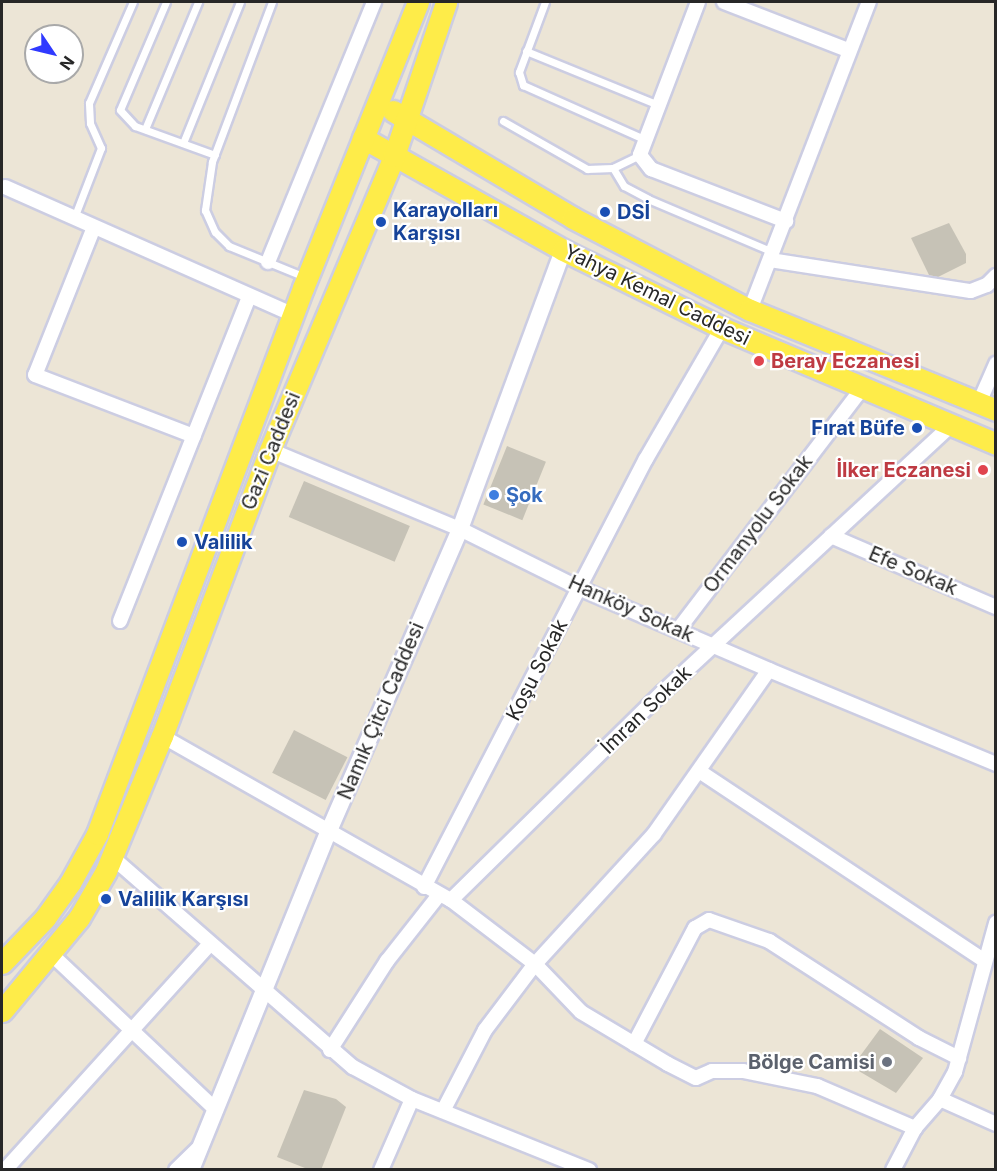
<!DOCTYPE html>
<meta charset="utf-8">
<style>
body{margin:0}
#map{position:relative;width:997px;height:1171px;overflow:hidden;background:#ece5d6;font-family:Inter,sans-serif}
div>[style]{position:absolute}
.building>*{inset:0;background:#c6c2b6;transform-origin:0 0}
.roads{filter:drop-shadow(2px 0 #cccde2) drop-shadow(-2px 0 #cccde2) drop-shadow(0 2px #cccde2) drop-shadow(0 -2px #cccde2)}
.service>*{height:7px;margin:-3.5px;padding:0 3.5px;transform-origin:3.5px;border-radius:3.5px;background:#fff}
.minor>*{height:14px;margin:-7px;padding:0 7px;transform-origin:7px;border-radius:7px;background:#fff}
.tertiary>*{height:16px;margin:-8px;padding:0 8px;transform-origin:8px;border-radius:8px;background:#fff}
.primary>*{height:21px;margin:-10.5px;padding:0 10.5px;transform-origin:10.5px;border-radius:10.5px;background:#feec49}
.dots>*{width:16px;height:16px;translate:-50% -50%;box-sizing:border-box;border:3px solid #fff;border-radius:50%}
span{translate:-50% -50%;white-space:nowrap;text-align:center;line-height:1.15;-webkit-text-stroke:4.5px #fff;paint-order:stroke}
.transit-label{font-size:20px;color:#164399;font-weight:700}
.left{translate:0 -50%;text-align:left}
.right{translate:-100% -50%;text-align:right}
.street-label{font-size:20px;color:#272727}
.health-label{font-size:20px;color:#be3a42;font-weight:700}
.shop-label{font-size:20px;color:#366cbe;font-weight:700}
.worship-label{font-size:20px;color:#5b616d;font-weight:700}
.frame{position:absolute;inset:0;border:3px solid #272727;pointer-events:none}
.north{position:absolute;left:24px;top:24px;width:60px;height:60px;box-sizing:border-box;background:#fff;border:2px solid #a9a9a9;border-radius:50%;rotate:125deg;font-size:16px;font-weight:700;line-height:24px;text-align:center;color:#272727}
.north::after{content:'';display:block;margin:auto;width:21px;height:27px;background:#303aff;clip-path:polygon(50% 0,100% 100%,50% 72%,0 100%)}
</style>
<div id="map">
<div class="building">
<div style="clip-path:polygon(949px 223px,966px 254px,966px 263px,938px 277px,929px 275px,911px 238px)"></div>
<div style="left:507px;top:446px;width:42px;height:63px;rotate:22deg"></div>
<div style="left:304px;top:481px;width:115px;height:39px;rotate:23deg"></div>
<div style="left:294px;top:730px;width:60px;height:48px;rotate:27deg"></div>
<div style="clip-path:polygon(880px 1029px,923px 1058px,896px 1093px,852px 1067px)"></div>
<div style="clip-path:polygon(304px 1090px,336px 1099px,346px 1107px,321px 1170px,310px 1170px,277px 1157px)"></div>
</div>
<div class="roads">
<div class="service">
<div style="left:166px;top:2px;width:117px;rotate:113.1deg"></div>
<div style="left:120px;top:110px;width:22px;rotate:47deg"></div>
<div style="left:135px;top:126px;width:85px;rotate:19.9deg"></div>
<div style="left:272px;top:2px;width:171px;rotate:110.6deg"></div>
<div style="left:212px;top:162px;width:49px;rotate:98.3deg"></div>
<div style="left:205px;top:210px;width:24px;rotate:66deg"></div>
<div style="left:215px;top:232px;width:20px;rotate:45deg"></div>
<div style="left:229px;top:246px;width:82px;rotate:22.2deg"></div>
<div style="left:545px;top:2px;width:75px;rotate:110.4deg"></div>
<div style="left:519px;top:72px;width:14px;rotate:73deg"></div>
<div style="left:523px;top:85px;width:133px;rotate:24.1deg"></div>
<div style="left:526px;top:51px;width:143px;rotate:22.2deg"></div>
<div style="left:503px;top:121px;width:97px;rotate:29.7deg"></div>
<div style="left:587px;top:169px;width:26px;rotate:-2deg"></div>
<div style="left:613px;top:168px;width:30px;rotate:-26deg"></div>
<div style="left:145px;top:129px;width:138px;rotate:-67.3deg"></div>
<div style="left:183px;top:143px;width:152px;rotate:-68deg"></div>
<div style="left:613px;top:168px;width:21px;rotate:59deg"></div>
<div style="left:624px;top:186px;width:27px;rotate:28deg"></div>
<div style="left:648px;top:199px;width:136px;rotate:23deg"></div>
<div style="left:74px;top:218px;width:75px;rotate:-68.9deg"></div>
<div style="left:101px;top:148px;width:27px;rotate:-114deg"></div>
<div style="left:90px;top:123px;width:20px;rotate:-93deg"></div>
<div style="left:89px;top:103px;width:110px;rotate:-66.5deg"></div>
</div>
<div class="minor">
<div style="left:698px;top:2px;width:164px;rotate:110.8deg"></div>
<div style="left:640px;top:155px;width:18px;rotate:52deg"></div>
<div style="left:651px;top:169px;width:145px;rotate:21.1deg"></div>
<div style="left:724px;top:2px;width:133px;rotate:21.2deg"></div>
<div style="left:5px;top:187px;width:316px;rotate:23.9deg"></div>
<div style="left:94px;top:227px;width:159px;rotate:111.7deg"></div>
<div style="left:35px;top:375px;width:170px;rotate:21deg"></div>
<div style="left:770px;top:260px;width:203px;rotate:8.8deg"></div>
<div style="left:971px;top:291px;width:17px;rotate:-21deg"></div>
<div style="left:987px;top:285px;width:13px;rotate:-45deg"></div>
<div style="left:268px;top:262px;width:281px;rotate:-67.8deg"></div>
<div style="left:750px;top:310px;width:330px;rotate:-68.9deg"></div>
<div style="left:979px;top:403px;width:43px;rotate:-66.4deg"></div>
<div style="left:270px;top:450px;width:206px;rotate:22.6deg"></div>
<div style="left:460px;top:529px;width:133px;rotate:26.4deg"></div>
<div style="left:579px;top:588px;width:207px;rotate:23.3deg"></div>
<div style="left:769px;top:670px;width:246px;rotate:22.5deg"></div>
<div style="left:831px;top:536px;width:180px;rotate:23.3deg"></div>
<div style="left:120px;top:621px;width:349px;rotate:-68.3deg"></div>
<div style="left:678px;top:630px;width:302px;rotate:-52.7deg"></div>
<div style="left:162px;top:736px;width:332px;rotate:29.6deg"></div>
<div style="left:451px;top:900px;width:106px;rotate:37.3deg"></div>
<div style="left:535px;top:964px;width:66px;rotate:46.2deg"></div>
<div style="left:581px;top:1012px;width:101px;rotate:30.9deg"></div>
<div style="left:668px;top:1064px;width:31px;rotate:27deg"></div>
<div style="left:696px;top:1078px;width:17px;rotate:-24deg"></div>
<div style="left:712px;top:1071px;width:31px"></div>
<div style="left:743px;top:1071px;width:76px;rotate:11.5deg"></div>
<div style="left:817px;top:1086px;width:107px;rotate:23.2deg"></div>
<div style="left:699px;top:771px;width:341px;rotate:33.6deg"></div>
<div style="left:112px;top:857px;width:320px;rotate:41.1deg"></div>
<div style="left:353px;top:1067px;width:67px;rotate:28.5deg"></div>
<div style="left:412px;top:1099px;width:191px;rotate:21.9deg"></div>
<div style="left:424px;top:887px;width:482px;rotate:-62.6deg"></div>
<div style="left:646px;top:459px;width:151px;rotate:-59.9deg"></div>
<div style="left:451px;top:900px;width:297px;rotate:-44.5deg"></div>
<div style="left:663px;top:692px;width:391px;rotate:-42.8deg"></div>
<div style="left:49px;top:952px;width:230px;rotate:43.4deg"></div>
<div style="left:634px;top:1044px;width:131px;rotate:-62.3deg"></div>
<div style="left:695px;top:928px;width:16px;rotate:-30deg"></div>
<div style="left:709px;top:920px;width:64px;rotate:19.3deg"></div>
<div style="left:769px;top:941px;width:179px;rotate:32.9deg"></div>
<div style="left:919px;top:1038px;width:45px;rotate:26.6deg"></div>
<div style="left:330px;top:1050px;width:106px;rotate:-57.4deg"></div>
<div style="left:387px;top:961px;width:84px;rotate:-51.8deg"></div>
<div style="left:940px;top:1099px;width:61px;rotate:24.1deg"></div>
<div style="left:443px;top:1111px;width:91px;rotate:-62.6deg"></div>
<div style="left:485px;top:1030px;width:83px;rotate:-52.9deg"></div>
<div style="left:535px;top:964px;width:176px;rotate:-47.5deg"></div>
<div style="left:654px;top:834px;width:200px;rotate:-55deg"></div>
<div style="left:5px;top:1170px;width:304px;rotate:-47.8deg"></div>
<div style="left:176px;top:1170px;width:30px;rotate:-44deg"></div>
<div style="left:381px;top:1170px;width:77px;rotate:-66.4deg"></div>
<div style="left:893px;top:1170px;width:47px;rotate:-62.4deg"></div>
<div style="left:915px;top:1128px;width:38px;rotate:-49deg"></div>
<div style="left:940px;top:1099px;width:31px;rotate:-61deg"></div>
<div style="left:955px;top:1072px;width:155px;rotate:-74.6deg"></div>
</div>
<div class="tertiary">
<div style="left:191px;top:1170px;width:364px;rotate:-67.9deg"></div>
<div style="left:328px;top:833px;width:331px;rotate:-66.5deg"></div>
<div style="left:460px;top:529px;width:297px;rotate:-69.7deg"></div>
</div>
<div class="primary">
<div style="left:393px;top:111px;width:209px;rotate:30.7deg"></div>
<div style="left:573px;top:218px;width:199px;rotate:27.5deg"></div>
<div style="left:750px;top:310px;width:266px;rotate:22.1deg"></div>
<div style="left:363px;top:138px;width:229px;rotate:29.2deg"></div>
<div style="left:563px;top:250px;width:177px;rotate:26.1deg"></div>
<div style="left:722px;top:328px;width:298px;rotate:22.9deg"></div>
<div style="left:2px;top:963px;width:62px;rotate:-46.3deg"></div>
<div style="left:45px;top:918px;width:43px;rotate:-54.5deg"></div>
<div style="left:70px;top:883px;width:56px;rotate:-61.1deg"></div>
<div style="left:97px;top:834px;width:584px;rotate:-69.33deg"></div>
<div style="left:303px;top:288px;width:308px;rotate:-68.1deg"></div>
<div style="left:2px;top:1011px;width:121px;rotate:-50.4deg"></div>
<div style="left:79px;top:918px;width:54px;rotate:-60.1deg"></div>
<div style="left:106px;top:871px;width:146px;rotate:-67.5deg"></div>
<div style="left:162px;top:736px;width:306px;rotate:-69.3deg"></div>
<div style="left:270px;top:450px;width:319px;rotate:-67.1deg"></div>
<div style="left:394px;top:156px;width:163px;rotate:-71.3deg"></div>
</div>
</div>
<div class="dots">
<div style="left:605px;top:212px;background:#1a4fb4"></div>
<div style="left:381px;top:222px;background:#1a4fb4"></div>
<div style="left:759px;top:361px;background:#e0444e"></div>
<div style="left:917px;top:428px;background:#1a4fb4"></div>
<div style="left:983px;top:470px;background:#e0444e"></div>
<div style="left:494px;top:495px;background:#3f7fe0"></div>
<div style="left:182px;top:542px;background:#1a4fb4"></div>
<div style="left:106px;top:899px;background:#1a4fb4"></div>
<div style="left:887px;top:1062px;background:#6b7280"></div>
</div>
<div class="transit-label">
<span class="left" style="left:393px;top:222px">Karayolları<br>Karşısı</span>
<span class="left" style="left:617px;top:212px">DSİ</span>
<span class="right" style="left:905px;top:428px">Fırat Büfe</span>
<span class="left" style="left:194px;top:542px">Valilik</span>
<span class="left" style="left:118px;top:899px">Valilik Karşısı</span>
</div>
<div class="street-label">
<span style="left:657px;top:295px;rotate:26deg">Yahya Kemal Caddesi</span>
<span style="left:271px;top:451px;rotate:-68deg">Gazi Caddesi</span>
<span style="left:758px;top:524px;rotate:-53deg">Ormanyolu Sokak</span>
<span style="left:913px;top:571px;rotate:23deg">Efe Sokak</span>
<span style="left:631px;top:609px;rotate:24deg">Hanköy Sokak</span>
<span style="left:537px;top:670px;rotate:-63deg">Koşu Sokak</span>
<span style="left:646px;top:710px;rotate:-44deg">İmran Sokak</span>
<span style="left:381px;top:711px;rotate:-67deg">Namık Çitci Caddesi</span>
</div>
<div class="health-label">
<span class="left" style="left:771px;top:361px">Beray Eczanesi</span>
<span class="right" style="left:971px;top:470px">İlker Eczanesi</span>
</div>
<div class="shop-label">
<span class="left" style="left:506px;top:495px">Şok</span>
</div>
<div class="worship-label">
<span class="right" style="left:875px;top:1062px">Bölge Camisi</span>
</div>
<div class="frame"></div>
<div class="north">N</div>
</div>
